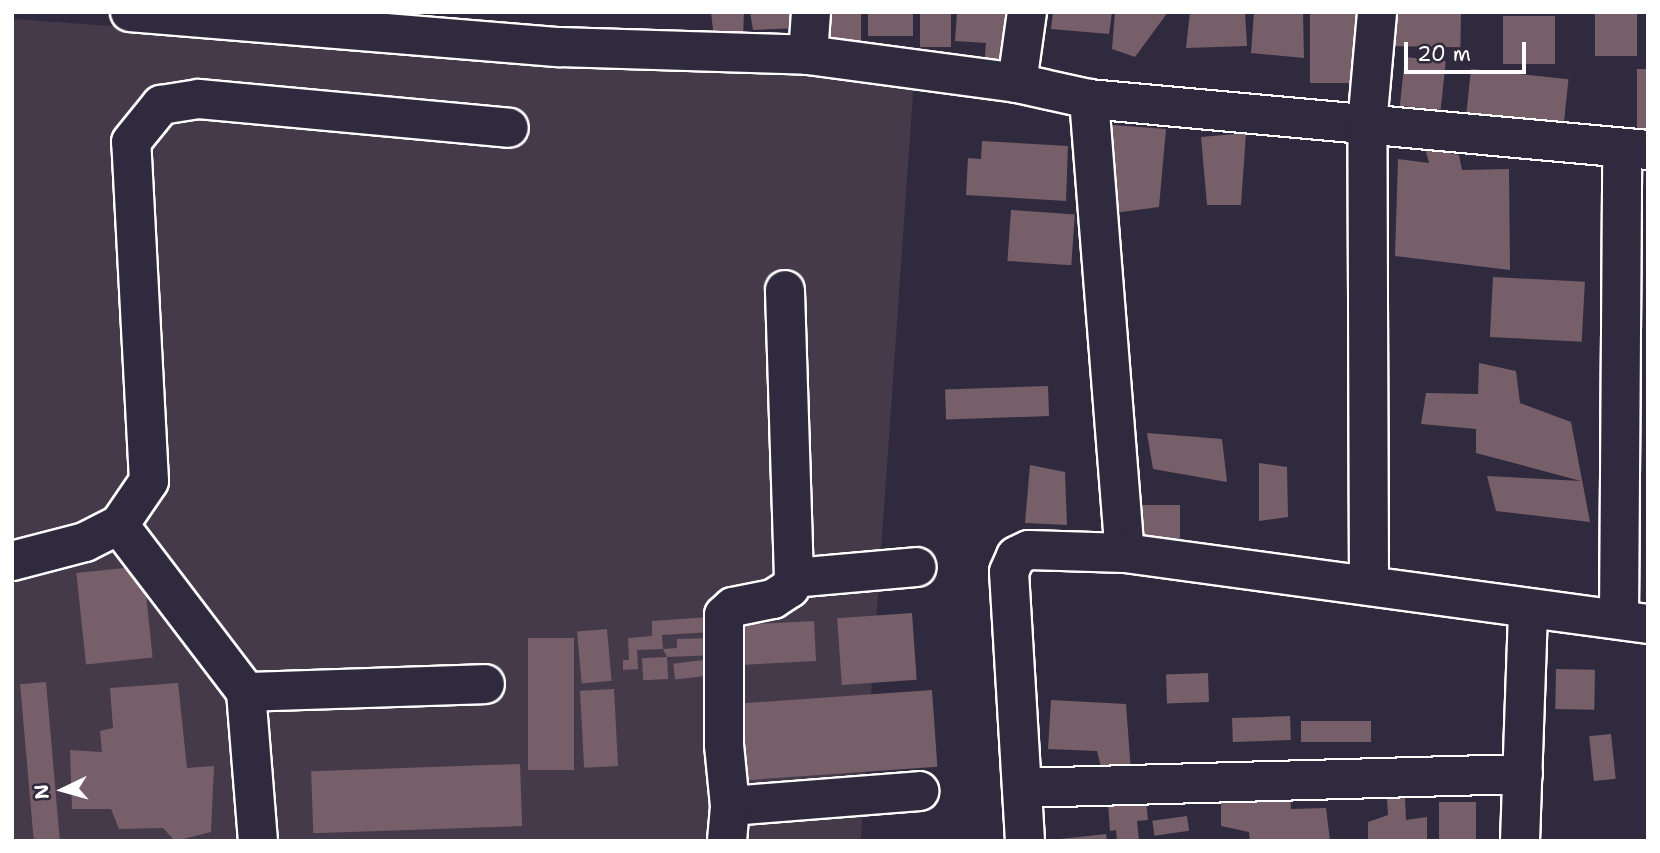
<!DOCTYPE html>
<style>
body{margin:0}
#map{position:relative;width:1660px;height:853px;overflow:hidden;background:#2f2a3d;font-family:"Shantell Sans",sans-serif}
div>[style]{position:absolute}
.built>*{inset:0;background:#453a4a;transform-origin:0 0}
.building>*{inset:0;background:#775f69;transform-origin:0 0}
.roads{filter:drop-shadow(2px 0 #fff) drop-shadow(-2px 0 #fff) drop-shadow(0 2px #fff) drop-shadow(0 -2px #fff)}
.minor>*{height:38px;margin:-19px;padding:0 19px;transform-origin:19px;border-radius:19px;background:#2f2a3d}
span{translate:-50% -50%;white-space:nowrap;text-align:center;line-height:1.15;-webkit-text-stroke:7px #2f2a3d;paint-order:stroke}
.frame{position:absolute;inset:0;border:14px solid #fff;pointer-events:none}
.north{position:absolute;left:28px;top:755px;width:70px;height:70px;-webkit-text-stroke:5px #2f2a3d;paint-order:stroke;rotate:265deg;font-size:19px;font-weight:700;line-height:28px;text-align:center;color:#fff}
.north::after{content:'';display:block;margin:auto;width:24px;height:32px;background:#fff;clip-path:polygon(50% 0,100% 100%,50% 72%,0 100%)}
.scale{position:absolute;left:1404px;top:42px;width:122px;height:32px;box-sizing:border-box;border:4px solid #fff;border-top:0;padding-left:9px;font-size:21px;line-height:24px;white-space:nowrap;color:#fff;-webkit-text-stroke:5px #2f2a3d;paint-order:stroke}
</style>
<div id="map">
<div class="built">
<div style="left:12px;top:19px;width:904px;height:822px;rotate:4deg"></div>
</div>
<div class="building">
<div style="clip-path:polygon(711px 12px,744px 12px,743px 40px,714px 38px)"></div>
<div style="clip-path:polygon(750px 12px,803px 12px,799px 28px,753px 30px)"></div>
<div style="left:824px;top:12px;width:37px;height:31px"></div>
<div style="left:868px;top:12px;width:45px;height:24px"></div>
<div style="left:920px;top:12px;width:31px;height:35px"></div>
<div style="clip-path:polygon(957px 12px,1017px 12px,1013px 68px,984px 66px,986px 43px,955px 41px)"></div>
<div style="clip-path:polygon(1053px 12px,1112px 12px,1109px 34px,1051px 29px)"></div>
<div style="clip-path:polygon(1115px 12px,1168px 12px,1135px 57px,1112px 49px)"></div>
<div style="clip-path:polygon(1190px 12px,1245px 12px,1247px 46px,1186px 48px)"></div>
<div style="clip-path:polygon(1254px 12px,1303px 12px,1304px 58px,1251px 53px)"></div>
<div style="left:1310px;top:12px;width:47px;height:71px"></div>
<div style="left:1388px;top:12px;width:73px;height:34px;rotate:1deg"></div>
<div style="left:1595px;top:12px;width:42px;height:44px"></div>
<div style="left:1503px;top:16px;width:52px;height:48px"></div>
<div style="left:1405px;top:57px;width:41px;height:49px;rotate:6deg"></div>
<div style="left:1471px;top:69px;width:98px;height:52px;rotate:6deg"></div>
<div style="left:1637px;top:69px;width:11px;height:65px"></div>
<div style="clip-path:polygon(1113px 125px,1166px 129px,1159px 207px,1114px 213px)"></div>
<div style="clip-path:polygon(1246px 133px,1241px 205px,1207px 205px,1201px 137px)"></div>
<div style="clip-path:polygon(982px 141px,1068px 146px,1066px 201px,966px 195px,968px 158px,981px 159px)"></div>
<div style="clip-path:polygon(1425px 148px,1459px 155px,1462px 170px,1509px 169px,1510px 270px,1395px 256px,1398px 159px,1429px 163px)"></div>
<div style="left:1011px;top:210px;width:64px;height:51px;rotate:4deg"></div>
<div style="left:1493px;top:277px;width:92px;height:60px;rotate:3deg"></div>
<div style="clip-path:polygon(1479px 363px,1516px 371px,1520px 403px,1571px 422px,1590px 522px,1496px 511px,1487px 476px,1581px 481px,1476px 453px,1476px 429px,1421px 424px,1426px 393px,1478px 394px)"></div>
<div style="left:1048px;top:386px;width:30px;height:103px;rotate:88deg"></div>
<div style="clip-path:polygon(1147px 433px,1222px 439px,1227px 482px,1153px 469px)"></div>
<div style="clip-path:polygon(1259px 463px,1287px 467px,1288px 517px,1259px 521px)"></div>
<div style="clip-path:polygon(1030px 465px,1065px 472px,1067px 525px,1025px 523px)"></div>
<div style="left:1133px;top:505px;width:47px;height:35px"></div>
<div style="left:143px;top:566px;width:92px;height:67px;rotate:84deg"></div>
<div style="left:912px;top:613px;width:67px;height:75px;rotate:86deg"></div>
<div style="clip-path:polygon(710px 617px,712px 632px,662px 635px,663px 649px,637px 650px,638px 669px,623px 670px,623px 660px,629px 660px,628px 638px,652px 636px,652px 621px)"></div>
<div style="left:814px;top:621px;width:40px;height:76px;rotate:87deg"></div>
<div style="left:607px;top:629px;width:52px;height:30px;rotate:85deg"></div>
<div style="left:574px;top:638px;width:132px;height:46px;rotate:90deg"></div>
<div style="clip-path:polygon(714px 638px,715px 655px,667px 657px,663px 649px,677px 648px,677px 639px)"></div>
<div style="left:667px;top:657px;width:22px;height:25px;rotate:87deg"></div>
<div style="left:711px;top:659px;width:16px;height:38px;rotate:83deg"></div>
<div style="left:1556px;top:669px;width:39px;height:40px;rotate:1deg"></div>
<div style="left:1208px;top:673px;width:29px;height:42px;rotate:88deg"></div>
<div style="left:46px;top:682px;width:160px;height:26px;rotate:85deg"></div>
<div style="clip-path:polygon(178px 683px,187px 768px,214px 766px,211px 832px,175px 841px,163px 828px,119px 829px,111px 809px,72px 809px,70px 750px,102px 752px,100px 731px,113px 728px,110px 688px)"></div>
<div style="left:614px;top:689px;width:77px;height:34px;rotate:87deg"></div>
<div style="left:932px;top:690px;width:77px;height:191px;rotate:86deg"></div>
<div style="clip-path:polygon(1051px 700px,1126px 704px,1131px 772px,1103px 775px,1097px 751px,1048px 749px)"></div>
<div style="left:1290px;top:716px;width:24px;height:58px;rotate:88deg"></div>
<div style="left:1301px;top:721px;width:70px;height:21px"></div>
<div style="left:1611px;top:734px;width:45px;height:22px;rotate:84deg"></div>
<div style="left:520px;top:764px;width:62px;height:209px;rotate:88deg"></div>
<div style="clip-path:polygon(1290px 792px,1291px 809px,1326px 808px,1330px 841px,1250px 841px,1249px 832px,1221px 826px,1221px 795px)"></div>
<div style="clip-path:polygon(1387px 798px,1405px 798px,1406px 820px,1427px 817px,1427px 841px,1368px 841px,1368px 822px,1388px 815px)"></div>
<div style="clip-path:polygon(1146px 800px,1148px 820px,1137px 821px,1139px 841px,1117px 841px,1116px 830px,1110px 831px,1108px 803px)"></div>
<div style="left:1476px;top:802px;width:39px;height:37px;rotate:90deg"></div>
<div style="left:1187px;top:816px;width:15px;height:35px;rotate:82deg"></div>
<div style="clip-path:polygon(1106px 834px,1107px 841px,1060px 841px,1060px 839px)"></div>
</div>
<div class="roads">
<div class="minor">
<div style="left:130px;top:12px;width:430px;rotate:4.7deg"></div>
<div style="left:559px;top:47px;width:249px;rotate:1.8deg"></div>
<div style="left:808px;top:55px;width:211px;rotate:7.6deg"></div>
<div style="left:1017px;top:83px;width:74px;rotate:12.5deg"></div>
<div style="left:1089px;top:99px;width:561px;rotate:5.21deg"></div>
<div style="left:808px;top:55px;width:43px;rotate:-86deg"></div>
<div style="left:1017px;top:83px;width:72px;rotate:-82deg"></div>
<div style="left:1089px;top:99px;width:455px;rotate:85.5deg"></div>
<div style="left:119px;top:525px;width:210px;rotate:52.7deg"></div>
<div style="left:246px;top:692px;width:149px;rotate:85.4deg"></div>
<div style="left:12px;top:561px;width:75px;rotate:-14.6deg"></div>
<div style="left:85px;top:542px;width:38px;rotate:-27deg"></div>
<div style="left:119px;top:525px;width:53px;rotate:-55.7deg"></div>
<div style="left:149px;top:481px;width:339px;rotate:-93deg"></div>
<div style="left:131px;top:142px;width:48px;rotate:-51deg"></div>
<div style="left:161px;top:105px;width:38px;rotate:-9deg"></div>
<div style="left:199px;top:99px;width:311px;rotate:5.3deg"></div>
<div style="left:794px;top:578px;width:123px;rotate:-5.1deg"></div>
<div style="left:1369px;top:584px;width:459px;rotate:-90.2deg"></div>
<div style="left:1367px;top:125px;width:113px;rotate:-84.9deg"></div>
<div style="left:1619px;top:619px;width:471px;rotate:-89.6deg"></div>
<div style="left:246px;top:692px;width:239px;rotate:-1.9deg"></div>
<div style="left:1022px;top:788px;width:501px;rotate:-1.6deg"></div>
<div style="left:730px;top:806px;width:190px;rotate:-4.5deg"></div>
<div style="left:727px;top:841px;width:35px;rotate:-85deg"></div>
<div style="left:730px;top:806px;width:61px;rotate:-95.6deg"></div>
<div style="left:724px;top:745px;width:130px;rotate:-90deg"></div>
<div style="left:724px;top:615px;width:12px;rotate:-42deg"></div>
<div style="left:733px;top:607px;width:41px;rotate:-11.3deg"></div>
<div style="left:773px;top:599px;width:20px;rotate:-33deg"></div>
<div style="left:790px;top:588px;width:11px;rotate:-68deg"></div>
<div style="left:794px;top:578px;width:288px;rotate:-91.8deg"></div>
<div style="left:1025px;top:841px;width:269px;rotate:-93.4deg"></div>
<div style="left:1009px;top:572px;width:17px;rotate:-66deg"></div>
<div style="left:1016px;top:556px;width:14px;rotate:-25deg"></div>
<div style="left:1029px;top:550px;width:96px;rotate:1.8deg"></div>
<div style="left:1125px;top:553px;width:528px;rotate:7.73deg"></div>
<div style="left:1520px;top:841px;width:232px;rotate:-88deg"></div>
</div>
</div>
<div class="frame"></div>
<div class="north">N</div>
<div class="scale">20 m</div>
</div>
